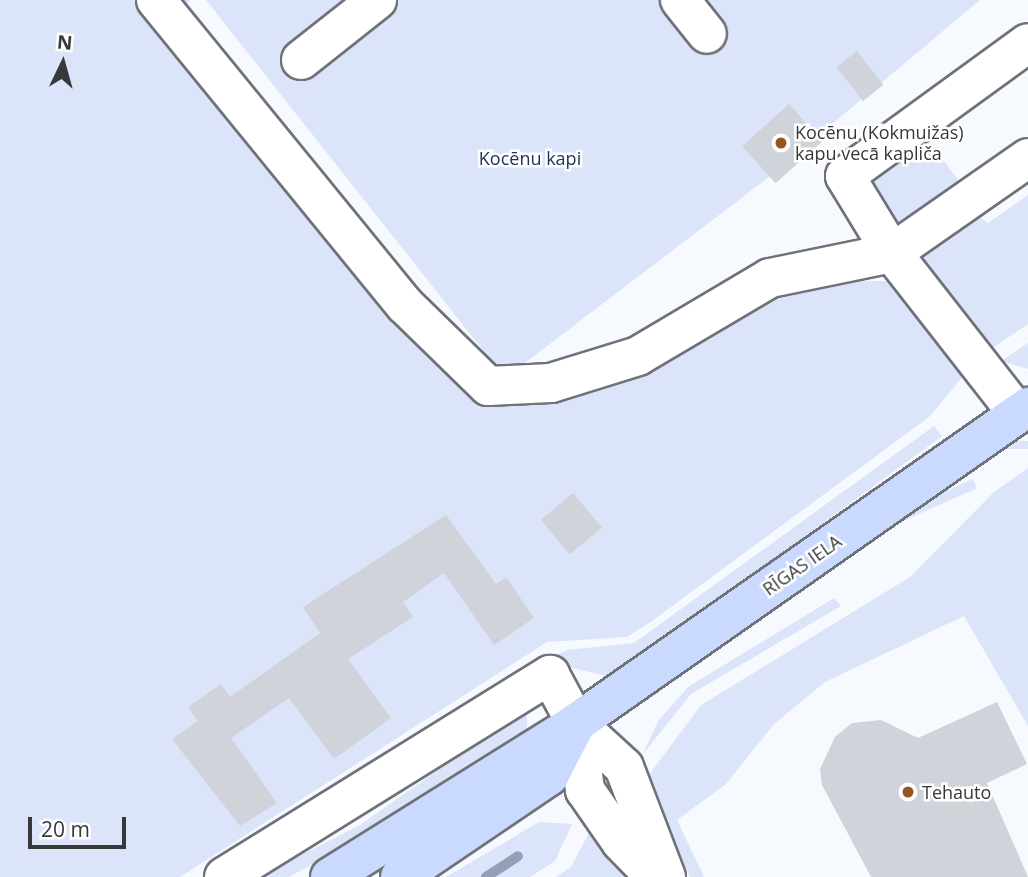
<!DOCTYPE html>
<meta charset="utf-8">
<style>
body{margin:0}
#map{position:relative;width:1028px;height:877px;overflow:hidden;background:#f6f9fe;font-family:"Open Sans",sans-serif}
div>[style]{position:absolute}
.green>*{inset:0;background:#dbe4f9;transform-origin:0 0}
.stream>*{height:10px;margin:-5px;padding:0 5px;transform-origin:5px;border-radius:5px;background:#94a0ba}
.building>*{inset:0;background:#d0d3da;transform-origin:0 0}
.roads{filter:drop-shadow(2px 0 #707279) drop-shadow(-2px 0 #707279) drop-shadow(0 2px #707279) drop-shadow(0 -2px #707279)}
.minor>*{height:38px;margin:-19px;padding:0 19px;transform-origin:19px;border-radius:19px;background:#fff}
.major>*{height:38px;margin:-19px;padding:0 19px;transform-origin:19px;border-radius:19px;background:#cadaff}
.dots>*{width:19px;height:19px;translate:-50% -50%;box-sizing:border-box;border:4px solid #fff;border-radius:50%}
span{translate:-50% -50%;white-space:nowrap;text-align:center;line-height:1.15;-webkit-text-stroke:5px #fff;paint-order:stroke}
.poi-label{font-size:18px;color:#36383a}
.left{translate:0 -50%;text-align:left}
.park-label{font-size:18px;color:#243359}
.street-label{font-size:18px;color:#36383a}
.north{position:absolute;left:28px;top:28px;width:70px;height:70px;-webkit-text-stroke:5px #fff;paint-order:stroke;rotate:5deg;font-size:19px;font-weight:700;line-height:28px;text-align:center;color:#36383a}
.north::after{content:'';display:block;margin:auto;width:24px;height:32px;background:#36383a;clip-path:polygon(50% 0,100% 100%,50% 72%,0 100%)}
.scale{position:absolute;left:28px;top:817px;width:98px;height:32px;box-sizing:border-box;border:4px solid #36383a;border-top:0;padding-left:9px;font-size:21px;line-height:24px;white-space:nowrap;color:#36383a;-webkit-text-stroke:5px #fff;paint-order:stroke}
</style>
<div id="map">
<div class="green">
<div style="clip-path:polygon(0 0,190px 0,170px 29px,486px 391px,771px 294px,835px 281px,887px 281px,920px 304px,963px 376px,929px 417px,652px 621px,627px 637px,547px 642px,180px 877px,0 877px)"></div>
<div style="clip-path:polygon(206px 0,980px 0,769px 177px,505px 378px)"></div>
<div style="clip-path:polygon(920px 129px,958px 180px,959px 193px,893px 240px,858px 180px)"></div>
<div style="clip-path:polygon(1028px 195px,1028px 324px,991px 349px,916px 272px,919px 256px,975px 214px,988px 223px)"></div>
<div style="clip-path:polygon(1028px 343px,1028px 369px,1001px 361px)"></div>
<div style="clip-path:polygon(934px 426px,942px 436px,633px 662px,607px 676px,543px 661px,567px 650px,634px 643px)"></div>
<div style="left:1028px;top:441px;width:8px;height:47px;rotate:90deg"></div>
<div style="clip-path:polygon(1028px 468px,1028px 726px,964px 616px,825px 682px,774px 724px,726px 784px,677px 820px,704px 877px,690px 877px,659px 814px,649px 775px,701px 705px,910px 577px,994px 492px)"></div>
<div style="left:973px;top:479px;width:10px;height:84px;rotate:66deg"></div>
<div style="clip-path:polygon(834px 598px,841px 606px,691px 694px,643px 754px,658px 721px,688px 687px)"></div>
<div style="clip-path:polygon(527px 715px,527px 732px,370px 832px,289px 877px,258px 877px,360px 825px,515px 716px)"></div>
<div style="clip-path:polygon(539px 822px,572px 824px,555px 861px,530px 877px,446px 877px)"></div>
<div style="clip-path:polygon(590px 831px,629px 877px,556px 877px,571px 867px)"></div>
</div>
<div class="stream">
<div style="left:486px;top:877px;width:38px;rotate:-33deg"></div>
</div>
<div class="building">
<div style="left:857px;top:51px;width:43px;height:26px;rotate:52deg"></div>
<div style="left:789px;top:104px;width:50px;height:63px;rotate:48deg"></div>
<div style="left:573px;top:493px;width:45px;height:42px;rotate:50deg"></div>
<div style="clip-path:polygon(446px 515px,496px 584px,506px 577px,534px 618px,494px 645px,444px 573px,403px 602px,413px 617px,348px 659px,391px 718px,334px 759px,289px 698px,231px 738px,277px 803px,240px 826px,172px 739px,198px 721px,188px 707px,221px 684px,230px 697px,320px 633px,303px 607px)"></div>
<div style="clip-path:polygon(997px 702px,1027px 764px,987px 783px,1028px 877px,871px 877px,822px 785px,820px 769px,835px 737px,852px 723px,881px 720px,918px 738px)"></div>
</div>
<div class="roads">
<div class="minor">
<div style="left:156px;top:0;width:394px;rotate:50.8deg"></div>
<div style="left:405px;top:305px;width:116px;rotate:44.3deg"></div>
<div style="left:488px;top:386px;width:63px;rotate:-2.7deg"></div>
<div style="left:551px;top:383px;width:91px;rotate:-17.2deg"></div>
<div style="left:638px;top:356px;width:153px;rotate:-30.6deg"></div>
<div style="left:770px;top:278px;width:125px;rotate:-11.6deg"></div>
<div style="left:892px;top:253px;width:166px;rotate:-34.9deg"></div>
<div style="left:680px;top:0;width:43px;rotate:51.5deg"></div>
<div style="left:301px;top:60px;width:97px;rotate:-38.3deg"></div>
<div style="left:1018px;top:414px;width:204px;rotate:-128deg"></div>
<div style="left:892px;top:253px;width:90px;rotate:-121.4deg"></div>
<div style="left:845px;top:176px;width:226px;rotate:-36deg"></div>
<div style="left:576px;top:723px;width:68px;rotate:82.3deg"></div>
<div style="left:585px;top:790px;width:63px;rotate:55.3deg"></div>
<div style="left:621px;top:842px;width:49px;rotate:45.8deg"></div>
<div style="left:224px;top:877px;width:384px;rotate:-31.8deg"></div>
<div style="left:550px;top:675px;width:55px;rotate:61.6deg"></div>
<div style="left:576px;top:723px;width:65px;rotate:42.5deg"></div>
<div style="left:624px;top:767px;width:118px;rotate:69.1deg"></div>
</div>
<div class="major">
<div style="left:330px;top:877px;width:290px;rotate:-32deg"></div>
<div style="left:576px;top:723px;width:552px;rotate:-34.96deg"></div>
<div style="left:400px;top:877px;width:180px;rotate:-34.1deg"></div>
<div style="left:549px;top:776px;width:59px;rotate:-62.6deg"></div>
</div>
</div>
<div class="dots">
<div style="left:781px;top:143px;background:#965520"></div>
<div style="left:908px;top:792px;background:#965520"></div>
</div>
<div class="poi-label">
<span class="left" style="left:795px;top:143px">Kocēnu (Kokmuižas)<br>kapu vecā kapliča</span>
<span class="left" style="left:922px;top:792px">Tehauto</span>
</div>
<div class="park-label">
<span style="left:530px;top:158px">Kocēnu kapi</span>
</div>
<div class="street-label">
<span style="left:802px;top:565px;rotate:-35deg">RĪGAS IELA</span>
</div>
<div class="north">N</div>
<div class="scale">20 m</div>
</div>
